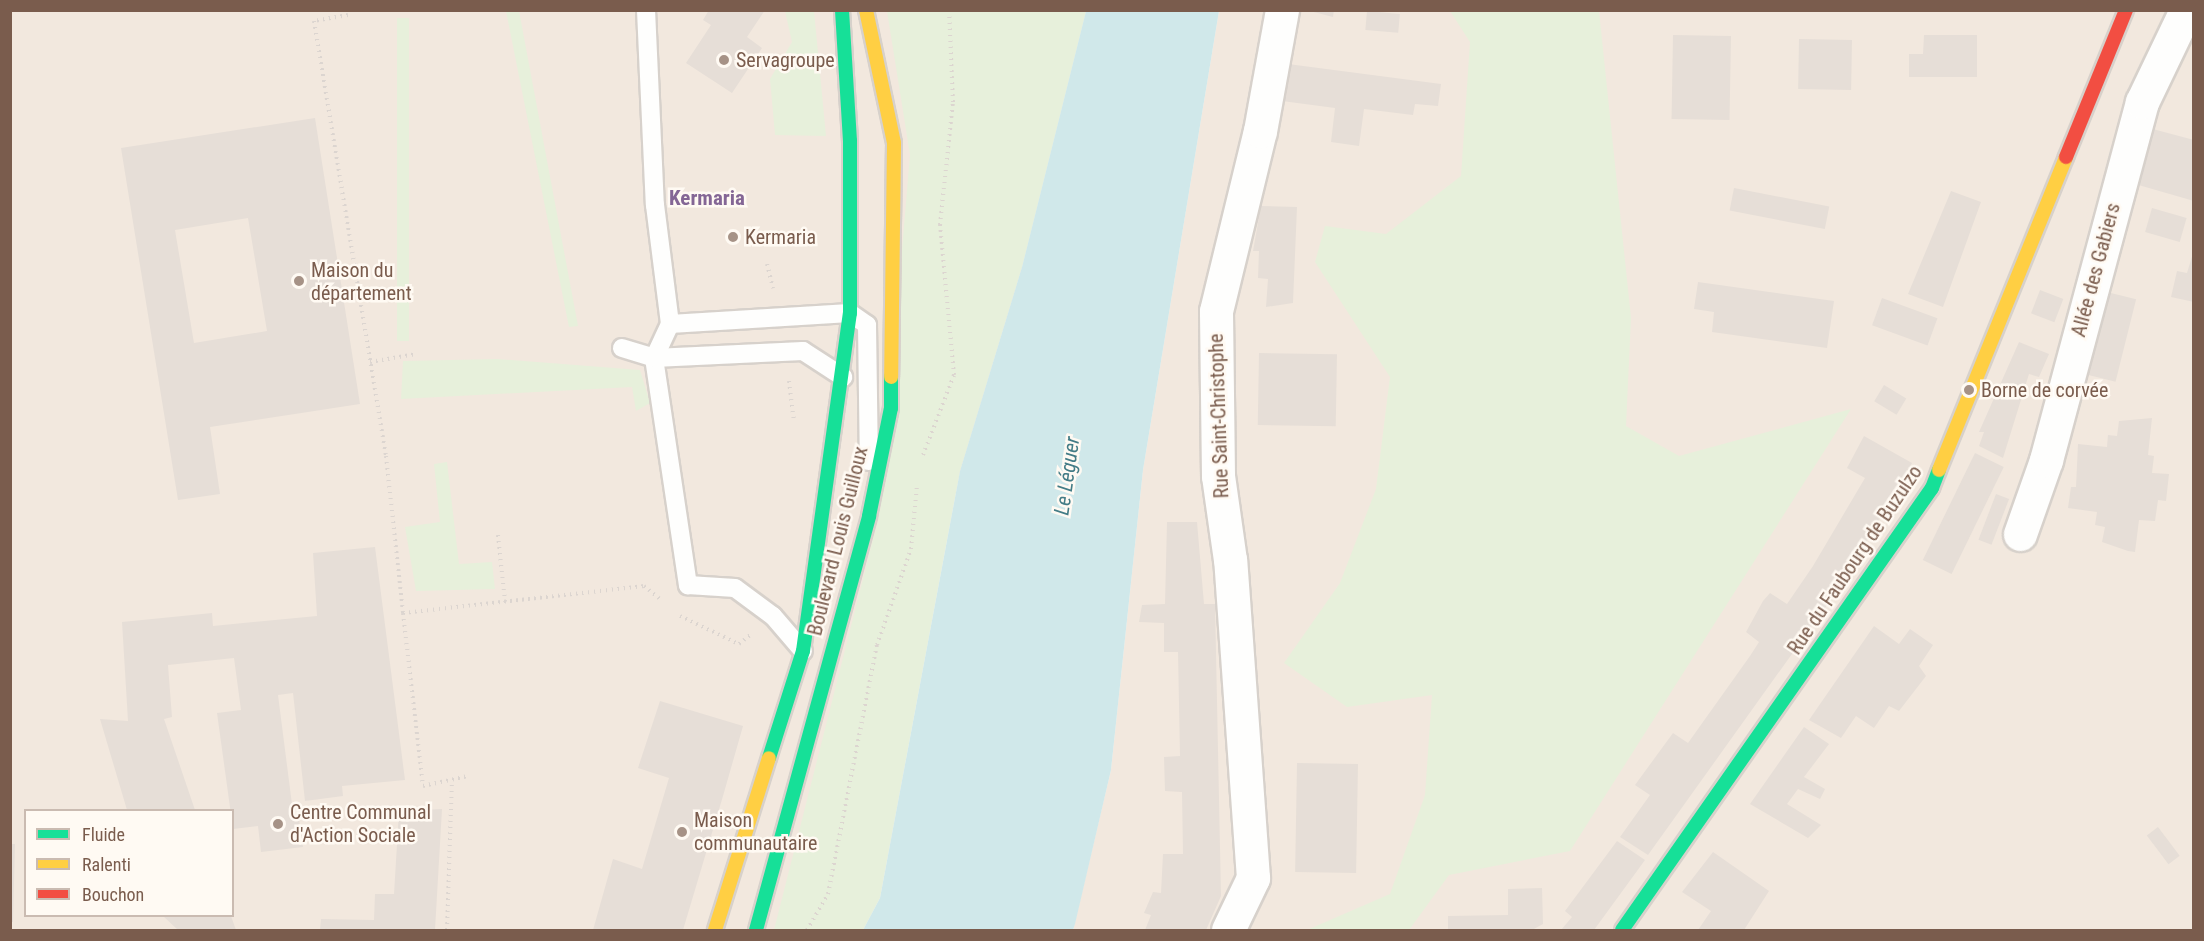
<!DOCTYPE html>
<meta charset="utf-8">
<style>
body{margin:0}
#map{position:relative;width:2204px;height:941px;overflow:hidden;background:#f9f5f0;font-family:"Roboto Condensed",sans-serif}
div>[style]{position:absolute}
.residential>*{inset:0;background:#f2e8de}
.green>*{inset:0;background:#e7f0db;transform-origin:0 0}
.water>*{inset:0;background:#d0e8ea}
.building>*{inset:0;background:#e6ded7;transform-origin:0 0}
.path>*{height:4px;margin-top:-2px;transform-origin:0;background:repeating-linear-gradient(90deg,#dcd5d0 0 1.5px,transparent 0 6px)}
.roads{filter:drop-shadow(2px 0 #d7d1cb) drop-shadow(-2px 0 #d7d1cb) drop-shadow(0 2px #d7d1cb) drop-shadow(0 -2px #d7d1cb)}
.lane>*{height:18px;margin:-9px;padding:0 9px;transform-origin:9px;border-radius:9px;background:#fefefd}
.street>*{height:33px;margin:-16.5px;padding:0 16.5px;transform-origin:16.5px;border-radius:16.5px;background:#fefefd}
.fast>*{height:14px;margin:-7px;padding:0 7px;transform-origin:7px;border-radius:7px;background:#16e098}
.slow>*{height:14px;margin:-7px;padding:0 7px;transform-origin:7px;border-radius:7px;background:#ffcf43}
.jam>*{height:14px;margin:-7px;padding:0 7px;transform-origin:7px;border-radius:7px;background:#f24e42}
.dots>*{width:16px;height:16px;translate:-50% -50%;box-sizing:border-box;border:3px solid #fffaf3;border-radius:50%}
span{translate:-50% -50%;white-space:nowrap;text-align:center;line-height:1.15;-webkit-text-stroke:5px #fffaf3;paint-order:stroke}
.poi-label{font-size:20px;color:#7a5c4d}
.left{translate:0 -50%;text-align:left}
.street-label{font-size:20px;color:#7a5c4d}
.neighbourhood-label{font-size:21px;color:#846695;font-weight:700}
.water-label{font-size:21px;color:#437c86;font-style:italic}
.frame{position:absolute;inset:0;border:12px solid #7a5c4d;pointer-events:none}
.legend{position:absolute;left:24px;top:809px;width:210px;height:108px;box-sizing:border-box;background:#fffaf3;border:2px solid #cabbb1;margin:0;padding:8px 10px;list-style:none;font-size:18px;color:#7a5c4d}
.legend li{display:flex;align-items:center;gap:12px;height:30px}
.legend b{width:30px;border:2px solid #cabbb1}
</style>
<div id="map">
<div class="residential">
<div style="clip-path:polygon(evenodd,10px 11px,1086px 11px,1022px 267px,960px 471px,863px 930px,11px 930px,10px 11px,26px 810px,232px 810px,232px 916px,26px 916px,26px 810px)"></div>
<div style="clip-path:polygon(1219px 11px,2193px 11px,2193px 930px,1073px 930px,1111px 770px,1143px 470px)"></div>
</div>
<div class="green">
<div style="clip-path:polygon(506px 11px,519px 11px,578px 326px,569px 327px)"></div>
<div style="clip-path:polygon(785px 11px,814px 11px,826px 136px,775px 135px,770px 79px,792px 42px)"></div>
<div style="clip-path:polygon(887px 11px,1086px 11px,1022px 267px,960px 471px,880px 898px,863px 930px,774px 930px,880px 512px,910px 155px)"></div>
<div style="clip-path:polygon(1450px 11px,1599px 11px,1631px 318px,1626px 426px,1679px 456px,1851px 409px,1570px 851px,1449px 875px,1409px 930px,1307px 930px,1390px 894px,1425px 795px,1432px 695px,1347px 707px,1284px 663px,1340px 583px,1376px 489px,1390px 377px,1315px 262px,1325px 226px,1386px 234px,1461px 176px,1470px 42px)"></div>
<div style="left:397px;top:18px;width:12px;height:323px"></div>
<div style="clip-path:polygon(497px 359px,640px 370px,650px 403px,636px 411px,632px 387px,401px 399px,403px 361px)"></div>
<div style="clip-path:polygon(447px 462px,459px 564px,492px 562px,495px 589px,416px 591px,405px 527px,440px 522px,434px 464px)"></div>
</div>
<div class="water">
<div style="clip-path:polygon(1086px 11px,1219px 11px,1143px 470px,1111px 770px,1075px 924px,1073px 930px,863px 930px,880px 898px,960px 471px,1022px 267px)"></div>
</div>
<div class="building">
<div style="clip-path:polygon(709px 10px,765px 10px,747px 37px,762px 48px,732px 93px,686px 63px,711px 25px,703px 20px)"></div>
<div style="clip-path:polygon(1306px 10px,1334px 10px,1333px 17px)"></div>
<div style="left:1367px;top:11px;width:33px;height:19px;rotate:5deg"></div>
<div style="left:1673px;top:35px;width:58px;height:84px;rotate:1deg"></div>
<div style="clip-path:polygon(1924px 35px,1977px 35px,1977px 77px,1909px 77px,1909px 54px,1923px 54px)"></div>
<div style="left:1799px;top:39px;width:53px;height:50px;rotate:1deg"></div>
<div style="clip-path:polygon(1288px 64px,1441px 84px,1438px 106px,1415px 104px,1413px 115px,1364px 109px,1359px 146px,1331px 142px,1335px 108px,1282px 101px)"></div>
<div style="clip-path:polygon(evenodd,315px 118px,360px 404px,210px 427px,220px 494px,178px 500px,121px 148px,315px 118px,248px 218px,267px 331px,194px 343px,175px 230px,248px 218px)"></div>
<div style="clip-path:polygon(2149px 128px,2194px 140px,2194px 201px,2135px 184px)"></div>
<div style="left:1734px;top:188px;width:97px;height:23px;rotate:11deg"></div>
<div style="clip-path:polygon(1951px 191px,1981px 202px,1943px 307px,1908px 294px)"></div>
<div style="clip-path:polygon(1261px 206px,1297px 207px,1293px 303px,1266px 307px,1268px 279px,1258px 278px,1259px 251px,1253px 251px)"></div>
<div style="left:2152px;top:208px;width:36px;height:25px;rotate:16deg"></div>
<div style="clip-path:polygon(2194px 250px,2194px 302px,2171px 297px,2177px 271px,2187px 273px)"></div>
<div style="clip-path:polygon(1698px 282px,1834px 301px,1827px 348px,1712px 332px,1714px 312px,1694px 309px)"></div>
<div style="left:2040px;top:290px;width:25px;height:25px;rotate:21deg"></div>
<div style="left:2107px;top:292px;width:30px;height:85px;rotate:14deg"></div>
<div style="left:1882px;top:298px;width:59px;height:29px;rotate:20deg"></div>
<div style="clip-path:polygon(2019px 342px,2049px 354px,2039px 377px,2029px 374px,2003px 458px,1979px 446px,1984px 432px,1979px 432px)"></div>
<div style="left:1259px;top:353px;width:78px;height:72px;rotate:1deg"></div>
<div style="left:1884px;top:385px;width:26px;height:19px;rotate:31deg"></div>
<div style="clip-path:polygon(2152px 418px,2148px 455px,2154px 456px,2152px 473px,2169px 474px,2166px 501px,2158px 500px,2155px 521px,2139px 520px,2135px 552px,2128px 551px,2102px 542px,2105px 527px,2095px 525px,2097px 512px,2068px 508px,2071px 487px,2076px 487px,2078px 444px,2107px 447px,2108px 435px,2117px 436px,2119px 421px)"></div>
<div style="clip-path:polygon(1864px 436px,1912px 463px,1842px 584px,1648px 855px,1620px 837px,1650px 795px,1635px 785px,1673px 733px,1688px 743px,1750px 656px,1759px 642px,1746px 632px,1763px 601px,1770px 593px,1787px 604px,1813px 566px,1865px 478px,1847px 468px)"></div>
<div style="left:1975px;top:453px;width:32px;height:119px;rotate:26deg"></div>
<div style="left:1996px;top:494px;width:14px;height:49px;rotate:21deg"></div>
<div style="clip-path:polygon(1167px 522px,1197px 522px,1204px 604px,1215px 604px,1221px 896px,1206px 930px,1145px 930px,1151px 915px,1144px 913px,1153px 892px,1161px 893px,1163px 854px,1183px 854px,1182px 792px,1165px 791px,1164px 757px,1180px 756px,1178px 652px,1164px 652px,1164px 623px,1139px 622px,1142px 605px,1165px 604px)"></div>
<div style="clip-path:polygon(375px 547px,405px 780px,342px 786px,343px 796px,305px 801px,293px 693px,278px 695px,294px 820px,299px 819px,303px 847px,261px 852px,258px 826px,233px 829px,217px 713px,241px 710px,234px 658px,168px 665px,172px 717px,164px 719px,195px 810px,127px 810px,100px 719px,128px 721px,122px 622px,212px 613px,213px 626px,317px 616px,313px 553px)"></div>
<div style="clip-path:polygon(1874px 626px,1899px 644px,1910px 629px,1933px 645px,1919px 666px,1926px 676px,1899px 711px,1889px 706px,1874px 728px,1856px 716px,1841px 738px,1809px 720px)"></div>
<div style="clip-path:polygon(660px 701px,743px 726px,723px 796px,683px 930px,593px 930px,613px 859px,642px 869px,669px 778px,638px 768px)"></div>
<div style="clip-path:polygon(1804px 727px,1829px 744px,1804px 777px,1825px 789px,1820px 799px,1798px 789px,1787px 804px,1821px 825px,1808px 838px,1750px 804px)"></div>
<div style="left:1358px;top:764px;width:109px;height:61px;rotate:91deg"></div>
<div style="clip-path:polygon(442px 809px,435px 930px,320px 930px,321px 919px,374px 920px,375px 894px,394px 894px,399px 811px)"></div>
<div style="left:2158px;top:827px;width:36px;height:14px;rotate:53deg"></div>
<div style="clip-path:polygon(1617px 841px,1645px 860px,1594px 930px,1561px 930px,1572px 917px,1565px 911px)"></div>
<div style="clip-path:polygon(10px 844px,15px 844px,13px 922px,10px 922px)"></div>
<div style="clip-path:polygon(1713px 852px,1769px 891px,1744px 930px,1698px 930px,1711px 911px,1682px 892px)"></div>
<div style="clip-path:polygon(1542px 888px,1543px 924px,1532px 930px,1448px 930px,1448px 916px,1508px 915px,1508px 889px)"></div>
<div style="clip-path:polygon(163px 916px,231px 916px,236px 930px,178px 930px)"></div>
</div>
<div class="path">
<div style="left:348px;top:15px;width:35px;rotate:170deg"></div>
<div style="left:314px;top:21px;width:441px;rotate:80.6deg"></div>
<div style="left:386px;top:456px;width:158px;rotate:83.8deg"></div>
<div style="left:403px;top:613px;width:243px;rotate:-6.4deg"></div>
<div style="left:644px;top:586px;width:21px;rotate:39deg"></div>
<div style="left:767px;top:264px;width:25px;rotate:76deg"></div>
<div style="left:370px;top:362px;width:47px;rotate:-9.9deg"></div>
<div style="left:789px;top:381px;width:38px;rotate:83deg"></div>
<div style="left:923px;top:455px;width:86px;rotate:-68.8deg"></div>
<div style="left:954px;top:375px;width:151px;rotate:-95.3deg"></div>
<div style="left:940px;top:225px;width:124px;rotate:-84deg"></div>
<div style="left:953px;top:102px;width:92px;rotate:-92.5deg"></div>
<div style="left:498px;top:535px;width:67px;rotate:84deg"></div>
<div style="left:403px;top:613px;width:174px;rotate:83.4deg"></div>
<div style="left:423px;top:786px;width:46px;rotate:-12.5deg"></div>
<div style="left:680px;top:616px;width:65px;rotate:25.4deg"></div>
<div style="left:739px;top:644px;width:14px;rotate:-39deg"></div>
<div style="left:447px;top:930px;width:150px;rotate:-88.1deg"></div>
<div style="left:807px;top:930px;width:42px;rotate:-59.7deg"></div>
<div style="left:828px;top:894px;width:254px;rotate:-78.9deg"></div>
<div style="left:877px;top:645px;width:102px;rotate:-70.5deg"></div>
<div style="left:911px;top:549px;width:63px;rotate:-84.6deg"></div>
</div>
<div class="roads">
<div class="lane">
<div style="left:646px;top:10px;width:195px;rotate:87.4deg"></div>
<div style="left:655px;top:205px;width:120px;rotate:82.8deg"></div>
<div style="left:670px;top:324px;width:38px;rotate:115deg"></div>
<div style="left:654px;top:358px;width:230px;rotate:81.5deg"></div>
<div style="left:688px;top:585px;width:47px;rotate:3.7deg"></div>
<div style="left:735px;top:588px;width:47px;rotate:36.4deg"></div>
<div style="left:773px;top:616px;width:46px;rotate:49.4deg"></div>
<div style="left:670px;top:324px;width:180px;rotate:-3.5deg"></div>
<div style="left:850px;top:313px;width:21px;rotate:35deg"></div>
<div style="left:867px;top:325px;width:136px;rotate:89.2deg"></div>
<div style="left:622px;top:348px;width:34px;rotate:17deg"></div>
<div style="left:654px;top:358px;width:149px;rotate:-2.7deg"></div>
<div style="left:803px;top:351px;width:48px;rotate:33deg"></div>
</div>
<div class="street">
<div style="left:2020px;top:534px;width:78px;rotate:-70.6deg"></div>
<div style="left:2046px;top:460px;width:371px;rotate:-75deg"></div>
<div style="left:2142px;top:102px;width:102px;rotate:-64.4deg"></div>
<div style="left:1228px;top:930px;width:58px;rotate:-64.3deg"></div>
<div style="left:1253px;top:878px;width:319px;rotate:-94.1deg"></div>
<div style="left:1230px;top:560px;width:85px;rotate:-98.1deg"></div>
<div style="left:1218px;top:476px;width:165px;rotate:-90.7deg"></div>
<div style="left:1216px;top:311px;width:185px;rotate:-76.3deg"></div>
<div style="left:1260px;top:131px;width:123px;rotate:-79.7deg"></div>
</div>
<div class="fast">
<div style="left:769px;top:758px;width:112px;rotate:-72.4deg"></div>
<div style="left:803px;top:651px;width:341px;rotate:-82.1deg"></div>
<div style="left:850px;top:313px;width:172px;rotate:-90deg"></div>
<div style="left:850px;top:141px;width:131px;rotate:-93.5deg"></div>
<div style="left:756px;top:930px;width:429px;rotate:-74.7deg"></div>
<div style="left:869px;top:516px;width:110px;rotate:-78.5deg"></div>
<div style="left:891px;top:408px;width:31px;rotate:-90deg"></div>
<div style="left:1622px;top:930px;width:540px;rotate:-54.96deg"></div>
<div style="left:1932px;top:488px;width:19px;rotate:-69deg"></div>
</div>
<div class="slow">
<div style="left:866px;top:10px;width:136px;rotate:78.1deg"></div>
<div style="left:894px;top:143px;width:234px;rotate:90.7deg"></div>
<div style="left:1939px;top:470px;width:338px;rotate:-67.9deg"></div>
<div style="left:715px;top:930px;width:180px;rotate:-72.6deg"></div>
</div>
<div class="jam">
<div style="left:2066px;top:157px;width:159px;rotate:-67.8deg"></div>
</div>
</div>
<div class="dots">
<div style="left:724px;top:60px;background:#a69286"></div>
<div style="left:733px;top:237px;background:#a69286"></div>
<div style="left:299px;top:281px;background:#a69286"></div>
<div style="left:1969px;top:390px;background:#a69286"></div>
<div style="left:278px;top:824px;background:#a69286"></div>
<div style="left:682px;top:832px;background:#a69286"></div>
</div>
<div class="poi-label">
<span class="left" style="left:736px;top:60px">Servagroupe</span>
<span class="left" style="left:745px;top:237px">Kermaria</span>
<span class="left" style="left:311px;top:282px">Maison du<br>département</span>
<span class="left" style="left:1981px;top:390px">Borne de corvée</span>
<span class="left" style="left:290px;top:824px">Centre Communal<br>d'Action Sociale</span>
<span class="left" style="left:694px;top:832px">Maison<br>communautaire</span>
</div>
<div class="street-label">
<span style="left:2096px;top:270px;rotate:-75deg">Allée des Gabiers</span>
<span style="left:1219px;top:416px;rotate:-92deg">Rue Saint-Christophe</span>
<span style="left:838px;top:541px;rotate:-76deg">Boulevard Louis Guilloux</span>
<span style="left:1855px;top:560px;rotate:-56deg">Rue du Faubourg de Buzulzo</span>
</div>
<div class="neighbourhood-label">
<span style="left:707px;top:198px">Kermaria</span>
</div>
<div class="water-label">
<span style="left:1067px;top:476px;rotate:-82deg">Le Léguer</span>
</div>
<div class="frame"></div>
<ul class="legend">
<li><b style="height:8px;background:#16e098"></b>Fluide</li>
<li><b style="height:8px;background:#ffcf43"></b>Ralenti</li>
<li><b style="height:8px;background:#f24e42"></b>Bouchon</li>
</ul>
</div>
